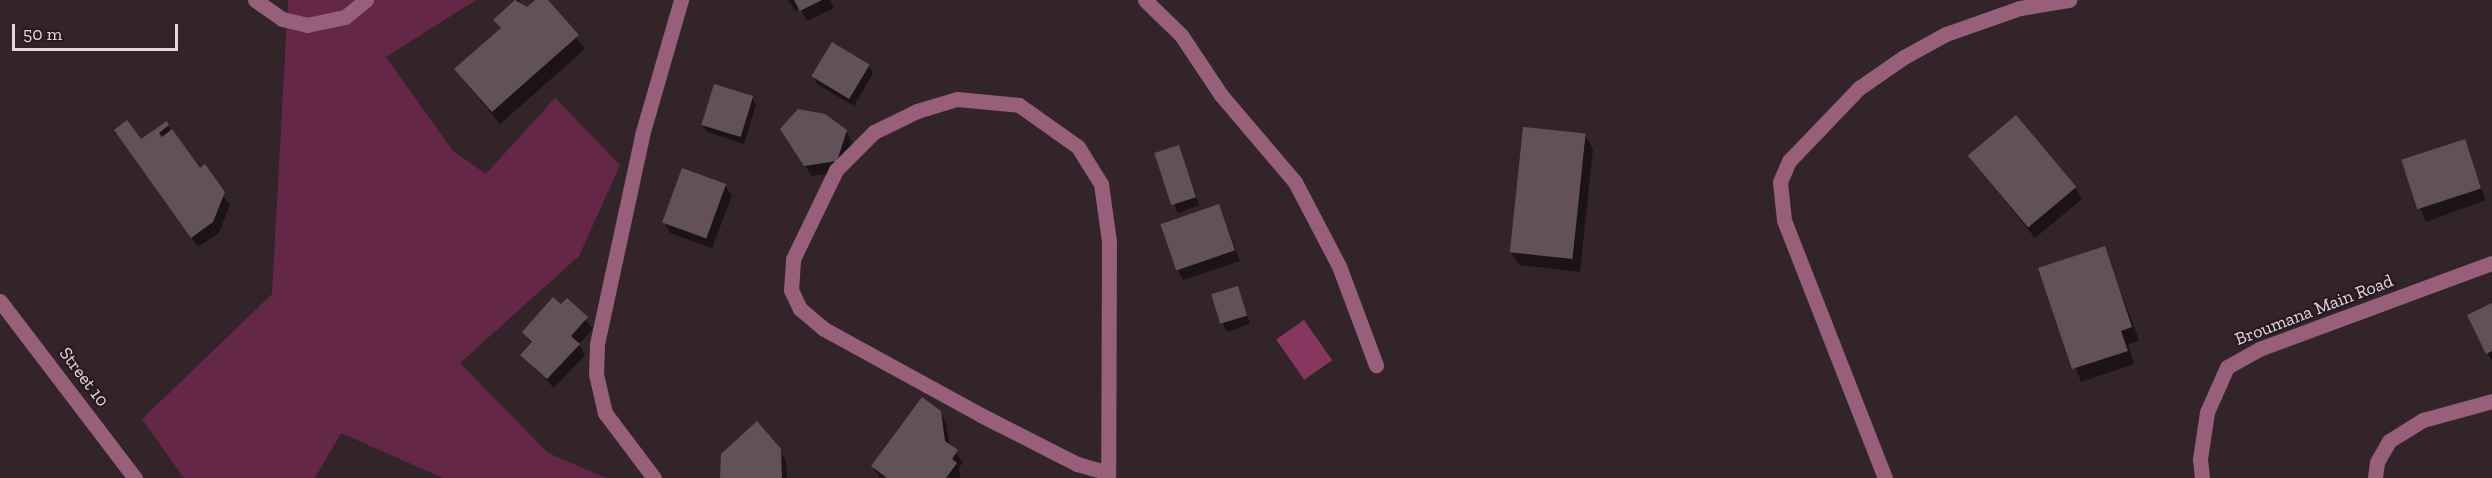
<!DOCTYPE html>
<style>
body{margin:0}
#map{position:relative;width:2492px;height:478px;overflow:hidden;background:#33242a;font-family:"Zilla Slab",serif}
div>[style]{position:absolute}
.green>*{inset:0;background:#642747}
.water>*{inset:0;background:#863760;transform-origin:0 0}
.shadow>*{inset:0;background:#0007;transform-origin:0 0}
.building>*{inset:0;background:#635159;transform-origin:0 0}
.minor>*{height:15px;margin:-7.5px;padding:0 7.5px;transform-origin:7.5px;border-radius:7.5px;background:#975f7a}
span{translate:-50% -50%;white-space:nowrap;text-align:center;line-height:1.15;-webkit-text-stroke:4.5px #291a21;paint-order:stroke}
.street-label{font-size:18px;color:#e3d8dd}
.scale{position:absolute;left:12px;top:24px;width:166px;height:27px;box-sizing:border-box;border:3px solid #e3d8dd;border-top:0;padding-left:8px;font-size:18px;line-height:21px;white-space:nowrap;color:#e3d8dd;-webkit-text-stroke:4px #291a21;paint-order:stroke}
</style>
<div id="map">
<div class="green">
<div style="clip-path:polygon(288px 0,476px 0,386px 57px,453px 151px,486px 174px,555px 98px,620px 165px,579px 256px,460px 363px,548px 453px,606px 478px,443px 478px,341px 433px,315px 478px,184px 478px,142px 419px,272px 294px)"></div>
</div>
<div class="water">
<div style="left:1304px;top:320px;width:49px;height:34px;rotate:55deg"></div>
</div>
<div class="shadow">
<div style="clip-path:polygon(518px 0,527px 9px,538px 0,546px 0,585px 49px,500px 124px,456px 70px,501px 30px,495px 20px)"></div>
<div style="clip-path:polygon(788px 0,830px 0,834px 8px,807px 21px,800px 8px,795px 11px)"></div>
<div style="clip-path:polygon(869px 66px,873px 73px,854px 106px,817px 84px,813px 76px)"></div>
<div style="clip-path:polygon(752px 97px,756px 105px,744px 144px,707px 132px,702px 125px)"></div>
<div style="clip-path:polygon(166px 123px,199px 170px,230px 204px,219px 233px,198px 247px,122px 141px,140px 141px)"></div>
<div style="clip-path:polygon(846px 131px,852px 142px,843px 172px,812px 176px,788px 140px)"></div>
<div style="clip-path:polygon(1585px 135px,1593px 149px,1580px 272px,1519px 265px,1511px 252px)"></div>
<div style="left:2464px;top:141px;width:63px;height:64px;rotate:70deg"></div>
<div style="left:1178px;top:147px;width:62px;height:23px;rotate:70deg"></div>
<div style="clip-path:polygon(1969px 156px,2076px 188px,2082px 199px,2035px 238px)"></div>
<div style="clip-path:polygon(725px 185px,732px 196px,712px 248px,670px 233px,664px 222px)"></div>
<div style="clip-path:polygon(1219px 205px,1240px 261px,1183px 280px,1177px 269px)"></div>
<div style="clip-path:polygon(2104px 248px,2139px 340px,2128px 345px,2134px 364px,2081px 382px,2040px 269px)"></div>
<div style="left:1237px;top:288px;width:38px;height:25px;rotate:70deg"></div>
<div style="clip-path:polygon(568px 300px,593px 329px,579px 344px,585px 355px,554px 388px,522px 355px,532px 345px,523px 332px)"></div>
<div style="clip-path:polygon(2492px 305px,2492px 361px,2487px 353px)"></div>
<div style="clip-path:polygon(940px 412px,946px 423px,950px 446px,963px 462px,959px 468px,960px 478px,879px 477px,873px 467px)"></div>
<div style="clip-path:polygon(780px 450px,786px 461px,787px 478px,721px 478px)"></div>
</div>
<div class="building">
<div style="clip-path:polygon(515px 0,527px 7px,535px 0,548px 0,579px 35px,492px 112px,454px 69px,501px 28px,493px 20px)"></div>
<div style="clip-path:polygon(794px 0,822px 0,800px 11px)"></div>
<div style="left:832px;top:42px;width:44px;height:40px;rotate:31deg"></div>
<div style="left:714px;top:84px;width:41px;height:43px;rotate:17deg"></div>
<div style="clip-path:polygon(798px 109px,825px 114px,847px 130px,837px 161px,804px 166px,780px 129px)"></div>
<div style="left:2016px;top:115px;width:94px;height:63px;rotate:50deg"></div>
<div style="clip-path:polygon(127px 120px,141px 139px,167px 121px,169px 125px,159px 133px,162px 137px,172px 129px,200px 168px,205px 164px,225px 192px,213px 222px,191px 238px,114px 130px)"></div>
<div style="left:1523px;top:127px;width:63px;height:126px;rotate:6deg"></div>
<div style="left:2465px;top:139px;width:52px;height:67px;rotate:72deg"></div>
<div style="left:1179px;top:145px;width:55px;height:26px;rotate:72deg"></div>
<div style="left:682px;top:168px;width:47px;height:58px;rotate:20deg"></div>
<div style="left:1219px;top:204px;width:49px;height:62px;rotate:71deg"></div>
<div style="clip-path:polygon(2105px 246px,2132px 327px,2121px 331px,2128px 351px,2072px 369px,2038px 268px)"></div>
<div style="left:1238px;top:286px;width:31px;height:28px;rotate:73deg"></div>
<div style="clip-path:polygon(553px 297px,561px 304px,567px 298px,588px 317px,571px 336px,580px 344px,547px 379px,520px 355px,532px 342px,522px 332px)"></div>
<div style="clip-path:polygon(2492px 303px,2492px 351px,2486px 354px,2467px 315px)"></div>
<div style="clip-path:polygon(922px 397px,941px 411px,945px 441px,958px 450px,952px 459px,957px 463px,946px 478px,887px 478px,871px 466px)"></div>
<div style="clip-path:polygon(757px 421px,781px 449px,782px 478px,720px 478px,721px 454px)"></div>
</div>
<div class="minor">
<div style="left:255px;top:0;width:33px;rotate:35deg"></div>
<div style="left:282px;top:19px;width:26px;rotate:13deg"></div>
<div style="left:307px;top:25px;width:39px;rotate:-12deg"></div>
<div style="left:345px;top:17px;width:27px;rotate:-39deg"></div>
<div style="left:1145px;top:0;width:50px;rotate:44.2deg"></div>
<div style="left:1181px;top:35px;width:72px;rotate:56.3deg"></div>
<div style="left:1221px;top:95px;width:114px;rotate:49.6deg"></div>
<div style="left:1295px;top:182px;width:95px;rotate:62.4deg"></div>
<div style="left:1339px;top:266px;width:106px;rotate:69.5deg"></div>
<div style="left:0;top:301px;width:223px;rotate:52.7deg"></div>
<div style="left:1105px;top:472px;width:29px;rotate:-164deg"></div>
<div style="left:1077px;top:464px;width:108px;rotate:-153deg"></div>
<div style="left:981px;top:415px;width:179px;rotate:-151.3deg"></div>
<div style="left:824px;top:329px;width:31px;rotate:-140deg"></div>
<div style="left:800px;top:309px;width:21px;rotate:-115deg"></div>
<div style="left:791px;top:290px;width:31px;rotate:-86deg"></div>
<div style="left:793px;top:259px;width:99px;rotate:-64.2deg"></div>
<div style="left:836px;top:170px;width:54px;rotate:-45deg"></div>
<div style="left:874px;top:132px;width:48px;rotate:-26deg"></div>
<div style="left:917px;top:111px;width:42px;rotate:-16.7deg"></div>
<div style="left:957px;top:99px;width:62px;rotate:5.5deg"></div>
<div style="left:1019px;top:105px;width:72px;rotate:35.4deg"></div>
<div style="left:1078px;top:147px;width:44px;rotate:58.1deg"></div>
<div style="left:1101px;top:184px;width:58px;rotate:82deg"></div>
<div style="left:1109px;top:241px;width:237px;rotate:90.2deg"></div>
<div style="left:654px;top:478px;width:81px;rotate:-127deg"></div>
<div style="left:605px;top:413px;width:40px;rotate:-103deg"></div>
<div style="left:596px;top:374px;width:30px;rotate:-88deg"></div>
<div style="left:597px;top:344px;width:214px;rotate:-77.8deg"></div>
<div style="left:642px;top:135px;width:141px;rotate:-73.9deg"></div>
<div style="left:1885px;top:478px;width:277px;rotate:-111.4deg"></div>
<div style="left:1784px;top:220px;width:38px;rotate:-96deg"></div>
<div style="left:1780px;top:182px;width:23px;rotate:-67deg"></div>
<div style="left:1789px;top:161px;width:101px;rotate:-46.2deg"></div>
<div style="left:1859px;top:88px;width:55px;rotate:-34.6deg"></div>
<div style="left:1904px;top:57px;width:48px;rotate:-28.7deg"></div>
<div style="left:1946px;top:34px;width:78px;rotate:-19.4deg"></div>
<div style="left:2020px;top:8px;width:50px;rotate:-9.3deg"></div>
<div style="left:2202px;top:478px;width:19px;rotate:-96deg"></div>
<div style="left:2200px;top:459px;width:48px;rotate:-81.5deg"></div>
<div style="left:2207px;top:412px;width:49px;rotate:-66deg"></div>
<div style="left:2227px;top:367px;width:37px;rotate:-29deg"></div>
<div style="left:2259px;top:349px;width:248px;rotate:-20.3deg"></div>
<div style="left:2375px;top:478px;width:16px;rotate:-83deg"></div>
<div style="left:2377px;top:462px;width:24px;rotate:-60deg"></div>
<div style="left:2389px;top:441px;width:40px;rotate:-32deg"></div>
<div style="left:2423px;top:420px;width:72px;rotate:-15.4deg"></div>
</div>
<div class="street-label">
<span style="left:2314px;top:310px;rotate:-21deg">Broumana Main Road</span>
<span style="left:84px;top:377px;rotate:53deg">Street 10</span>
</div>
<div class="scale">50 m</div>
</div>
